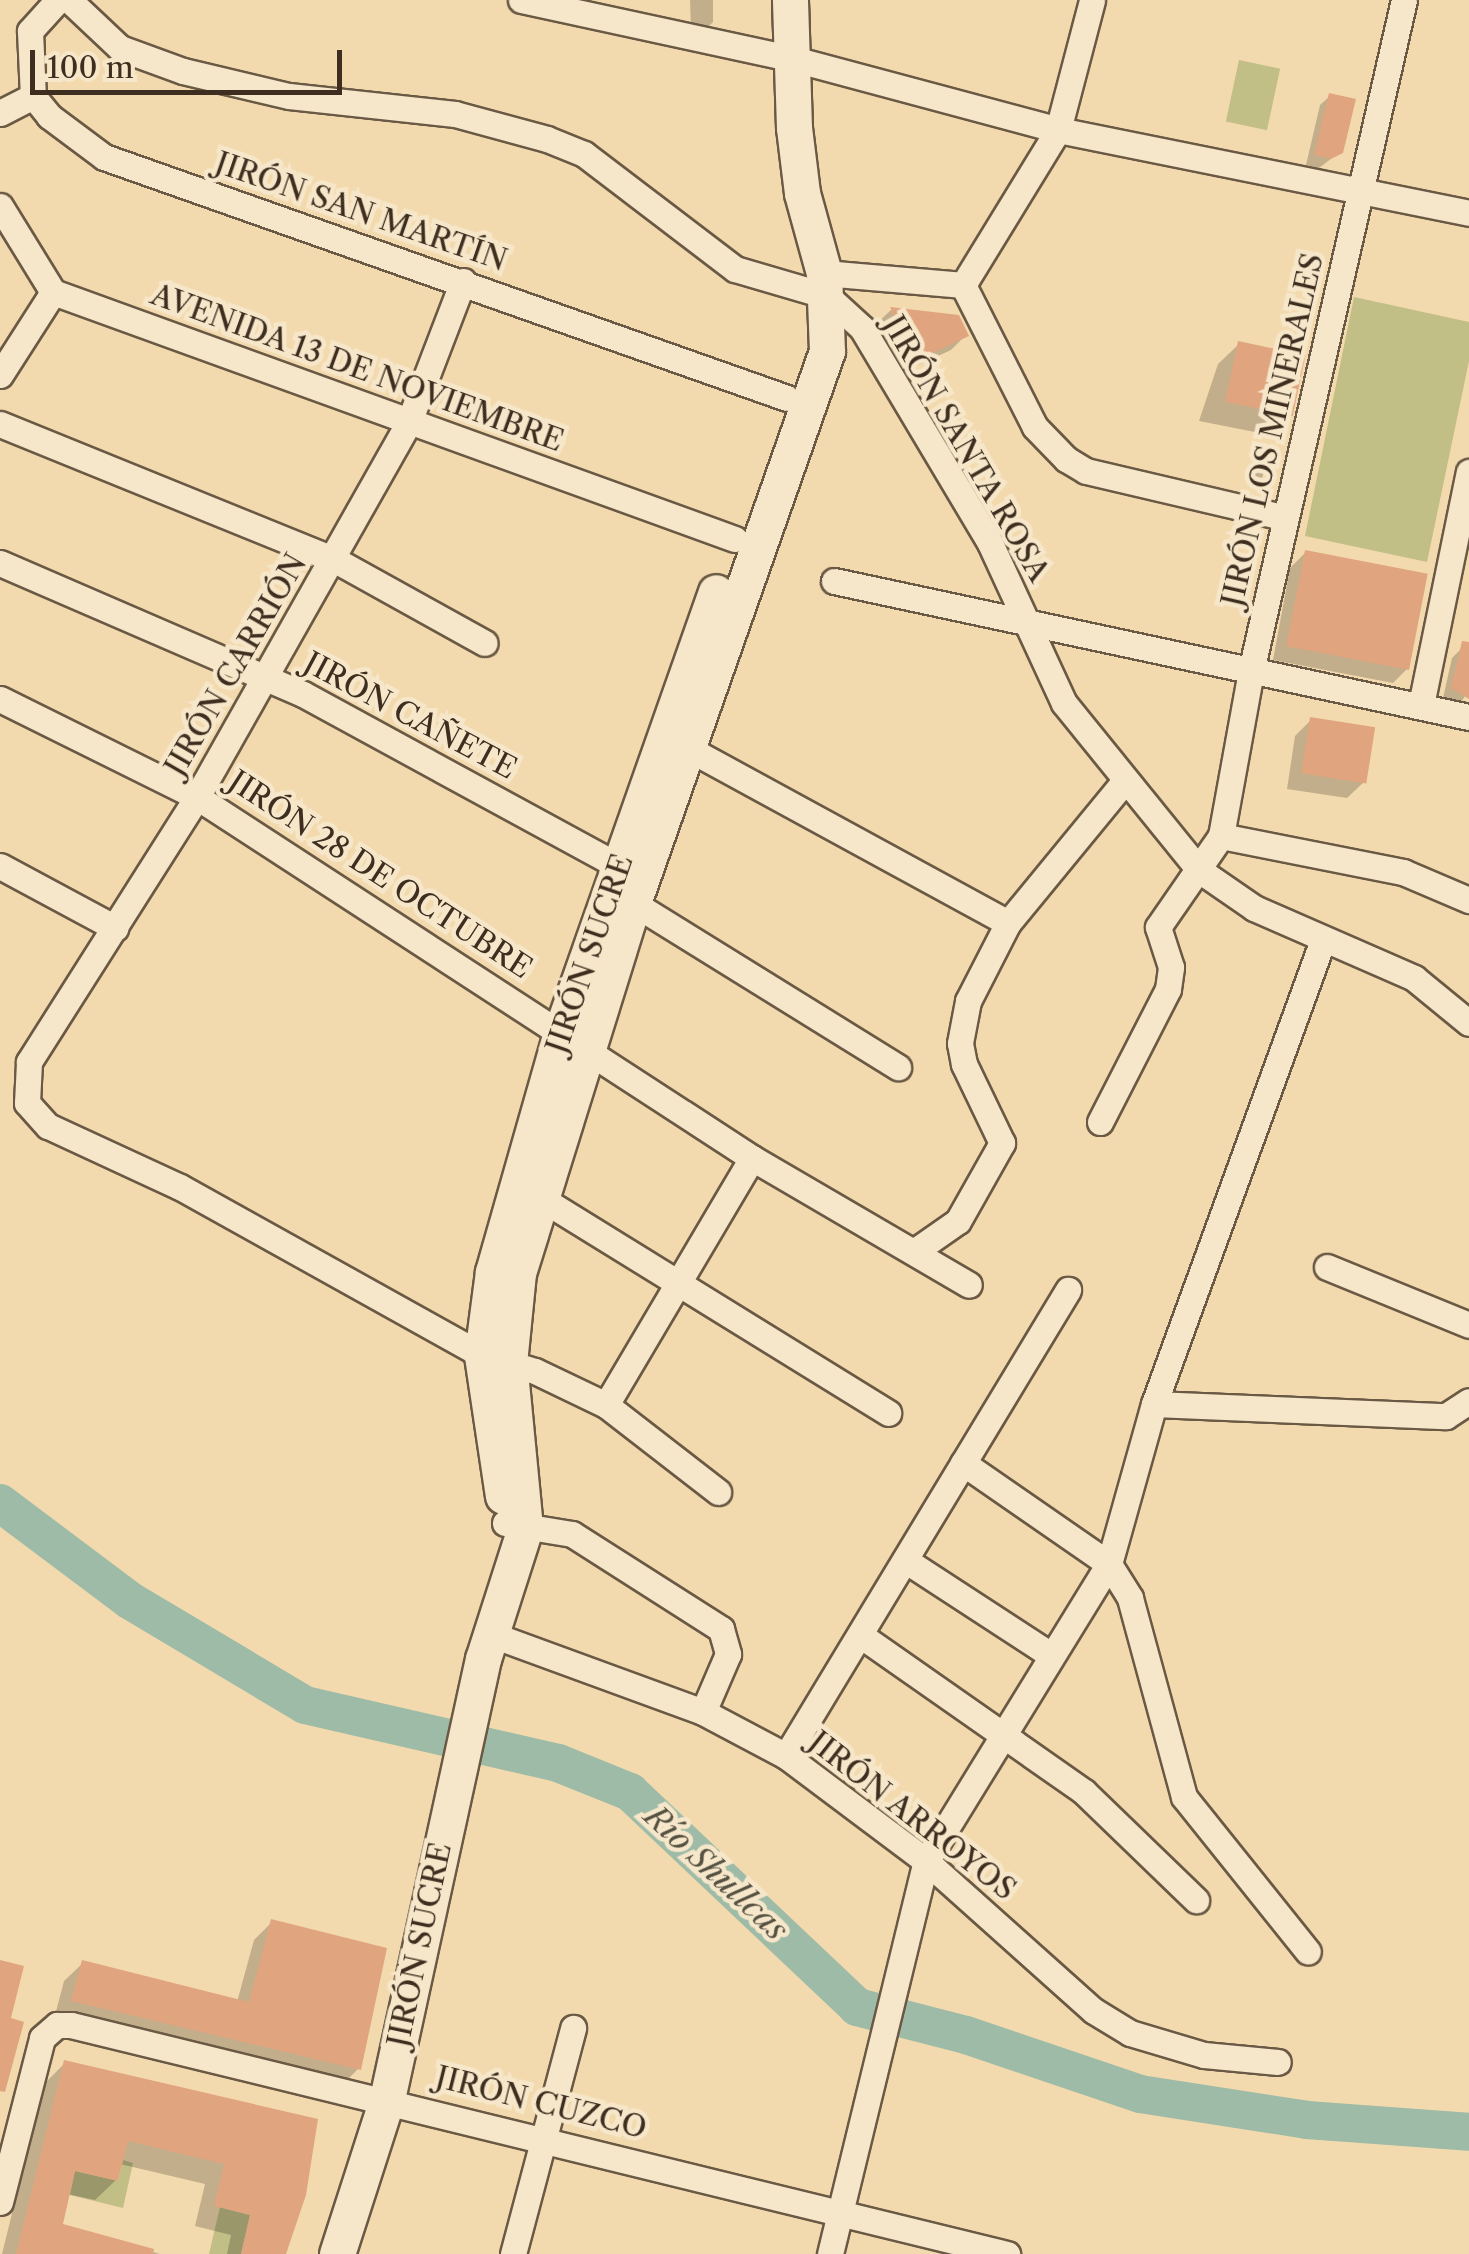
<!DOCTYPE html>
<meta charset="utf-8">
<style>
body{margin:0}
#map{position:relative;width:1469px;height:2254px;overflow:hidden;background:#f3daae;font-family:"Libre Caslon Text",serif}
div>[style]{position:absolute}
.green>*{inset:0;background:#c1be86;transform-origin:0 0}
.shadow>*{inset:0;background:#0003}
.river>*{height:38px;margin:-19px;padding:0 19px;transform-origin:19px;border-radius:19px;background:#9dbba6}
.building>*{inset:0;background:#e0a47f;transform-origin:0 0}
.roads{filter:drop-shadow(2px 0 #6a5944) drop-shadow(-2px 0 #6a5944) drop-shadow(0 2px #6a5944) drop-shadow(0 -2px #6a5944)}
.street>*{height:25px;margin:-12.5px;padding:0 12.5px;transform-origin:12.5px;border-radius:12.5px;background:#f7e7ca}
.secondary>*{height:35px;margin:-17.5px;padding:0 17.5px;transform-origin:17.5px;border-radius:17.5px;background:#f7e7ca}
span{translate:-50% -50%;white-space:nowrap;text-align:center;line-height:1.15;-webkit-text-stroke:9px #f7e7ca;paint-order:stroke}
.street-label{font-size:30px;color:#3d2e20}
.water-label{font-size:32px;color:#555142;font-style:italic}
.scale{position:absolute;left:30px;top:50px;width:312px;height:45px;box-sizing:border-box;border:5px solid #3d2e20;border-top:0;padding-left:12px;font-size:30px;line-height:35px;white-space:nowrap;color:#3d2e20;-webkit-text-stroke:8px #f7e7ca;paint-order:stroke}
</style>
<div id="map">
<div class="green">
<div style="left:1239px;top:60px;width:42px;height:63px;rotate:12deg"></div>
<div style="clip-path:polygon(1354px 297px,1469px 322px,1469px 361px,1427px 562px,1305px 536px)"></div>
<div style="clip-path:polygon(123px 2160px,133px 2163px,123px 2208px,70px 2195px,75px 2171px,118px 2181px)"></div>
<div style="clip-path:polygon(220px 2207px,250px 2215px,241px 2254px,209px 2254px)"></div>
</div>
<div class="shadow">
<div style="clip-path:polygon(690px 0,713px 0,713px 22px,704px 31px,691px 29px)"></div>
<div style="clip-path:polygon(1330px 96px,1340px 152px,1319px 168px,1306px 165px,1320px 105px)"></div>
<div style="clip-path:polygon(891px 310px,958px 317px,966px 335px,951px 350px,899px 374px,876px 324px)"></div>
<div style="clip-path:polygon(1239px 344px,1290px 415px,1270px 435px,1199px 421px,1218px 364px)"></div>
<div style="clip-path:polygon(1256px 448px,1271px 451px,1262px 478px,1248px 475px)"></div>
<div style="clip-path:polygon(1305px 553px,1408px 668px,1393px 683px,1273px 660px,1290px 568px)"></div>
<div style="clip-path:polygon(1461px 649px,1469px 650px,1469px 690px,1458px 707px,1443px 698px,1452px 658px)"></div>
<div style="clip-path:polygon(1311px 720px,1364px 782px,1347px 798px,1287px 789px,1295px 736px)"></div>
<div style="clip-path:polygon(272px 1922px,358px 2069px,340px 2087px,54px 2019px,64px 1981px,83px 1963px,237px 2002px,254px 1940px)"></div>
<div style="clip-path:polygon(65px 2063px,315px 2121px,285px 2254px,227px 2254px,231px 2235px,195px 2226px,205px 2184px,120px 2164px,116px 2180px,95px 2200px,67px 2194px,60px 2226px,160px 2254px,2px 2254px,44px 2084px)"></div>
</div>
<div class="river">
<div style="left:0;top:1503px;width:161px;rotate:36.9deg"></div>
<div style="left:129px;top:1600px;width:205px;rotate:30.8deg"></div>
<div style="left:305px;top:1705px;width:260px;rotate:12.9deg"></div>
<div style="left:558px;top:1763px;width:78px;rotate:21.9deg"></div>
<div style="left:630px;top:1792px;width:313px;rotate:43.4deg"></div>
<div style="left:857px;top:2007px;width:113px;rotate:14.4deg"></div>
<div style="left:966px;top:2035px;width:184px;rotate:18.7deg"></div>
<div style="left:1140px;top:2094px;width:169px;rotate:8.8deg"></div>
<div style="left:1307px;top:2120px;width:162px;rotate:4.2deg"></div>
</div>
<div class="building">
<div style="clip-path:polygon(1329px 93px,1356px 99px,1343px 153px,1331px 159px,1314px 155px)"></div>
<div style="clip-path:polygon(890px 307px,959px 315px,969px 336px,915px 361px)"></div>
<div style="left:1238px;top:341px;width:69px;height:62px;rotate:12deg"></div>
<div style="left:1305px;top:550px;width:125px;height:98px;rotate:11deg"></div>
<div style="clip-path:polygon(1462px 641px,1469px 642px,1469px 699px,1451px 688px)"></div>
<div style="left:1310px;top:717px;width:66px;height:57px;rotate:9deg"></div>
<div style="clip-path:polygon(271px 1919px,387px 1948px,361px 2070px,71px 2001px,82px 1960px,249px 2002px)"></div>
<div style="clip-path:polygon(0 1960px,24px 1966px,11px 2018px,24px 2022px,5px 2092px,0 2091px)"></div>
<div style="clip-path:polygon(64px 2060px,318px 2119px,306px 2195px,286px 2254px,241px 2254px,250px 2215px,214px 2206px,224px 2164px,128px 2141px,118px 2181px,75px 2171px,63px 2224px,154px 2249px,153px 2254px,16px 2254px)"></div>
</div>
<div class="roads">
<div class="street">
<div style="left:58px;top:0;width:42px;rotate:132.1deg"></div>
<div style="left:30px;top:31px;width:65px;rotate:87.4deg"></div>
<div style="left:33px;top:96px;width:26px;rotate:51deg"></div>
<div style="left:49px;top:116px;width:69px;rotate:36.7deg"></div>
<div style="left:104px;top:157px;width:724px;rotate:19.44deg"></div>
<div style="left:69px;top:0;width:70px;rotate:43.3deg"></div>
<div style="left:120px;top:48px;width:67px;rotate:20.1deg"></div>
<div style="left:183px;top:71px;width:109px;rotate:13.3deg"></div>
<div style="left:289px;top:96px;width:167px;rotate:6.2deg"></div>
<div style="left:455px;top:114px;width:95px;rotate:15.2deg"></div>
<div style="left:547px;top:139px;width:40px;rotate:22deg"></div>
<div style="left:584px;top:154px;width:190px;rotate:37.3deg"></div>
<div style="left:735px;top:269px;width:96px;rotate:16.4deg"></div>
<div style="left:827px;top:296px;width:47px;rotate:42.4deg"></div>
<div style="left:862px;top:328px;width:250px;rotate:59.2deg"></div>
<div style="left:990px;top:543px;width:176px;rotate:65.2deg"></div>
<div style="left:1064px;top:703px;width:215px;rotate:51deg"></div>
<div style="left:1199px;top:870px;width:67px;rotate:34.6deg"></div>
<div style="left:1254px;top:908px;width:175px;rotate:23.6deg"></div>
<div style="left:1414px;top:978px;width:71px;rotate:39.3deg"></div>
<div style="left:521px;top:0;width:275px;rotate:12.2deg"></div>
<div style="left:790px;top:58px;width:278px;rotate:15deg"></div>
<div style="left:1058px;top:130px;width:419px;rotate:11.4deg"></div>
<div style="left:0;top:113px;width:37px;rotate:-27deg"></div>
<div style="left:0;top:206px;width:101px;rotate:58.4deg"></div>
<div style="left:53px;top:292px;width:725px;rotate:19.91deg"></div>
<div style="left:824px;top:273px;width:140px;rotate:4.9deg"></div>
<div style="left:963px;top:285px;width:159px;rotate:63.1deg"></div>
<div style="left:1035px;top:427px;width:45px;rotate:45.9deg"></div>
<div style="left:1066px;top:459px;width:23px;rotate:31deg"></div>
<div style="left:1086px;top:471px;width:205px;rotate:13.2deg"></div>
<div style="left:463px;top:281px;width:151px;rotate:111deg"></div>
<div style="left:409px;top:422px;width:431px;rotate:119.5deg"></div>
<div style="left:197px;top:797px;width:314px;rotate:122.4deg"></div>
<div style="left:29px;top:1062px;width:41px;rotate:92.8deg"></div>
<div style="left:27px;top:1103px;width:31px;rotate:48deg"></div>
<div style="left:48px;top:1126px;width:145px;rotate:24.8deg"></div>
<div style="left:180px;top:1187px;width:346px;rotate:29.1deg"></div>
<div style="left:482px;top:1355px;width:55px;rotate:16.8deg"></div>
<div style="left:535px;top:1371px;width:79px;rotate:25.6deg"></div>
<div style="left:606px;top:1405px;width:142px;rotate:37.8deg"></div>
<div style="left:963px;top:285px;width:182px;rotate:-58.5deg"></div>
<div style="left:1058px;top:130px;width:134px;rotate:-75.3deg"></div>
<div style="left:0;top:375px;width:98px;rotate:-57.4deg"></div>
<div style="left:0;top:424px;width:362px;rotate:22.1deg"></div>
<div style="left:335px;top:560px;width:171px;rotate:29deg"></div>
<div style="left:0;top:563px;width:330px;rotate:23.4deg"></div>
<div style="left:303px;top:694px;width:360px;rotate:28.6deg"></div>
<div style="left:834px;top:581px;width:649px;rotate:12.09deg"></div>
<div style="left:0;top:699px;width:220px;rotate:26.4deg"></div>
<div style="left:197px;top:797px;width:662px;rotate:33.04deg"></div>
<div style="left:752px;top:1158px;width:251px;rotate:30.3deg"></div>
<div style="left:1421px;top:705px;width:238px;rotate:-78.4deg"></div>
<div style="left:689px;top:749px;width:363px;rotate:28.6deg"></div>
<div style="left:1221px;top:836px;width:186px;rotate:11.2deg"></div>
<div style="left:1403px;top:872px;width:72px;rotate:23deg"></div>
<div style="left:0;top:866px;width:131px;rotate:28.3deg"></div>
<div style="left:633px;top:903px;width:312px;rotate:31.8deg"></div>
<div style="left:1100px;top:1122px;width:149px;rotate:-62.9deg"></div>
<div style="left:1168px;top:989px;width:22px;rotate:-82deg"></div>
<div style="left:1171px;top:967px;width:42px;rotate:-108deg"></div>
<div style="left:1158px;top:927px;width:111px;rotate:-55.3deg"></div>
<div style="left:1221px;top:836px;width:168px;rotate:-79.7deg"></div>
<div style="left:1251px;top:671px;width:688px;rotate:-77.16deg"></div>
<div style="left:542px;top:1199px;width:407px;rotate:31.7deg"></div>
<div style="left:915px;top:1251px;width:52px;rotate:-34.9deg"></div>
<div style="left:958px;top:1221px;width:90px;rotate:-60.6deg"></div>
<div style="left:1002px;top:1143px;width:88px;rotate:-115.7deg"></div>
<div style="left:964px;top:1064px;width:21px;rotate:-101deg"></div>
<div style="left:960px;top:1043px;width:43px;rotate:-79.2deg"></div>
<div style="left:968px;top:1001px;width:88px;rotate:-62.9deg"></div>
<div style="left:1008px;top:923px;width:183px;rotate:-50.6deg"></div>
<div style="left:1327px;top:1267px;width:153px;rotate:22.2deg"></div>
<div style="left:1154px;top:1404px;width:292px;rotate:2.4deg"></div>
<div style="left:1446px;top:1416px;width:27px;rotate:-33deg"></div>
<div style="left:606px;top:1405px;width:287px;rotate:-59.4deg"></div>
<div style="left:963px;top:1463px;width:178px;rotate:34.7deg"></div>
<div style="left:1109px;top:1564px;width:40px;rotate:58deg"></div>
<div style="left:1130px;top:1598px;width:206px;rotate:74.8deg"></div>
<div style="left:1184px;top:1797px;width:198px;rotate:51.3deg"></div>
<div style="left:505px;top:1523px;width:68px;rotate:9.3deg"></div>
<div style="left:572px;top:1534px;width:177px;rotate:32.5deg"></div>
<div style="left:721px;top:1629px;width:26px;rotate:74deg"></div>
<div style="left:728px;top:1654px;width:63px;rotate:113.3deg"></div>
<div style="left:905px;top:1560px;width:174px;rotate:33.1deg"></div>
<div style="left:490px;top:1634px;width:227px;rotate:20.1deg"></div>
<div style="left:703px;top:1712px;width:94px;rotate:27.9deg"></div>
<div style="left:786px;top:1756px;width:175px;rotate:36.9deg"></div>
<div style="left:926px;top:1861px;width:225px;rotate:41.8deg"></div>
<div style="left:1094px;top:2011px;width:42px;rotate:31.4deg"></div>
<div style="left:1130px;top:2033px;width:77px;rotate:16.6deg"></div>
<div style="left:1204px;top:2055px;width:74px;rotate:5.4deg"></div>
<div style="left:863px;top:1637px;width:270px;rotate:35deg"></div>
<div style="left:1084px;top:1792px;width:156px;rotate:44deg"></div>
<div style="left:786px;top:1756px;width:545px;rotate:-58.82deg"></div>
<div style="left:0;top:2202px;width:169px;rotate:-75.6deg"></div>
<div style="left:42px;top:2038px;width:20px;rotate:-41deg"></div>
<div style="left:57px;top:2025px;width:14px"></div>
<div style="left:71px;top:2025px;width:964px;rotate:13.75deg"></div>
<div style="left:513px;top:2254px;width:234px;rotate:-75.1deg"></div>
<div style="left:830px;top:2254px;width:405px;rotate:-76.3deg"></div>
<div style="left:926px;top:1861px;width:349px;rotate:-58.4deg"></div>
<div style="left:1109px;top:1564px;width:166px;rotate:-74.3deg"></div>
<div style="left:1154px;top:1404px;width:494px;rotate:-70deg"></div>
</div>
<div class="secondary">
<div style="left:503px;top:1496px;width:143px;rotate:-98.5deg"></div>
<div style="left:482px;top:1355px;width:84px;rotate:-82.5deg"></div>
<div style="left:493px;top:1272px;width:253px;rotate:-74.1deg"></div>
<div style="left:562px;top:1029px;width:463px;rotate:-70.6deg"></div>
<div style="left:337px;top:2254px;width:163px;rotate:-72.1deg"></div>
<div style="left:387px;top:2099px;width:450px;rotate:-77.7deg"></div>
<div style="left:483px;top:1659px;width:138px;rotate:-72.2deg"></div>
<div style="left:525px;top:1528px;width:166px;rotate:-95.5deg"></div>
<div style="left:509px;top:1363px;width:90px;rotate:-84.3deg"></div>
<div style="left:518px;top:1273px;width:387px;rotate:-72.7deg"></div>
<div style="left:633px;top:903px;width:585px;rotate:-70.64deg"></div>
<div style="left:827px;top:351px;width:78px;rotate:-92.2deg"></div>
<div style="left:824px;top:273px;width:83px;rotate:-105.4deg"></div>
<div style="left:802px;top:193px;width:65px;rotate:-97deg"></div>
<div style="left:794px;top:128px;width:128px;rotate:-91.8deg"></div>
</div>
</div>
<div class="street-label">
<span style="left:361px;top:212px;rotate:19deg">JIRÓN SAN MARTÍN</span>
<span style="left:357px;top:368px;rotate:20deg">AVENIDA 13 DE NOVIEMBRE</span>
<span style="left:1273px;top:430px;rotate:-77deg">JIRÓN LOS MINERALES</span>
<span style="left:966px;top:449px;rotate:60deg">JIRÓN SANTA ROSA</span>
<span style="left:236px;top:665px;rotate:-60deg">JIRÓN CARRIÓN</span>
<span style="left:410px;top:716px;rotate:28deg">JIRÓN CAÑETE</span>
<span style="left:380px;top:875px;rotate:33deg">JIRÓN 28 DE OCTUBRE</span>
<span style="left:590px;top:954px;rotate:-71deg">JIRÓN SUCRE</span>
<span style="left:912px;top:1816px;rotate:38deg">JIRÓN ARROYOS</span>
<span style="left:420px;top:1945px;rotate:-78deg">JIRÓN SUCRE</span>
<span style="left:541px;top:2103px;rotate:14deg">JIRÓN CUZCO</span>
</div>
<div class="water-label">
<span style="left:716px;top:1873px;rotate:43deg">Río Shullcas</span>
</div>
<div class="scale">100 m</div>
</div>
